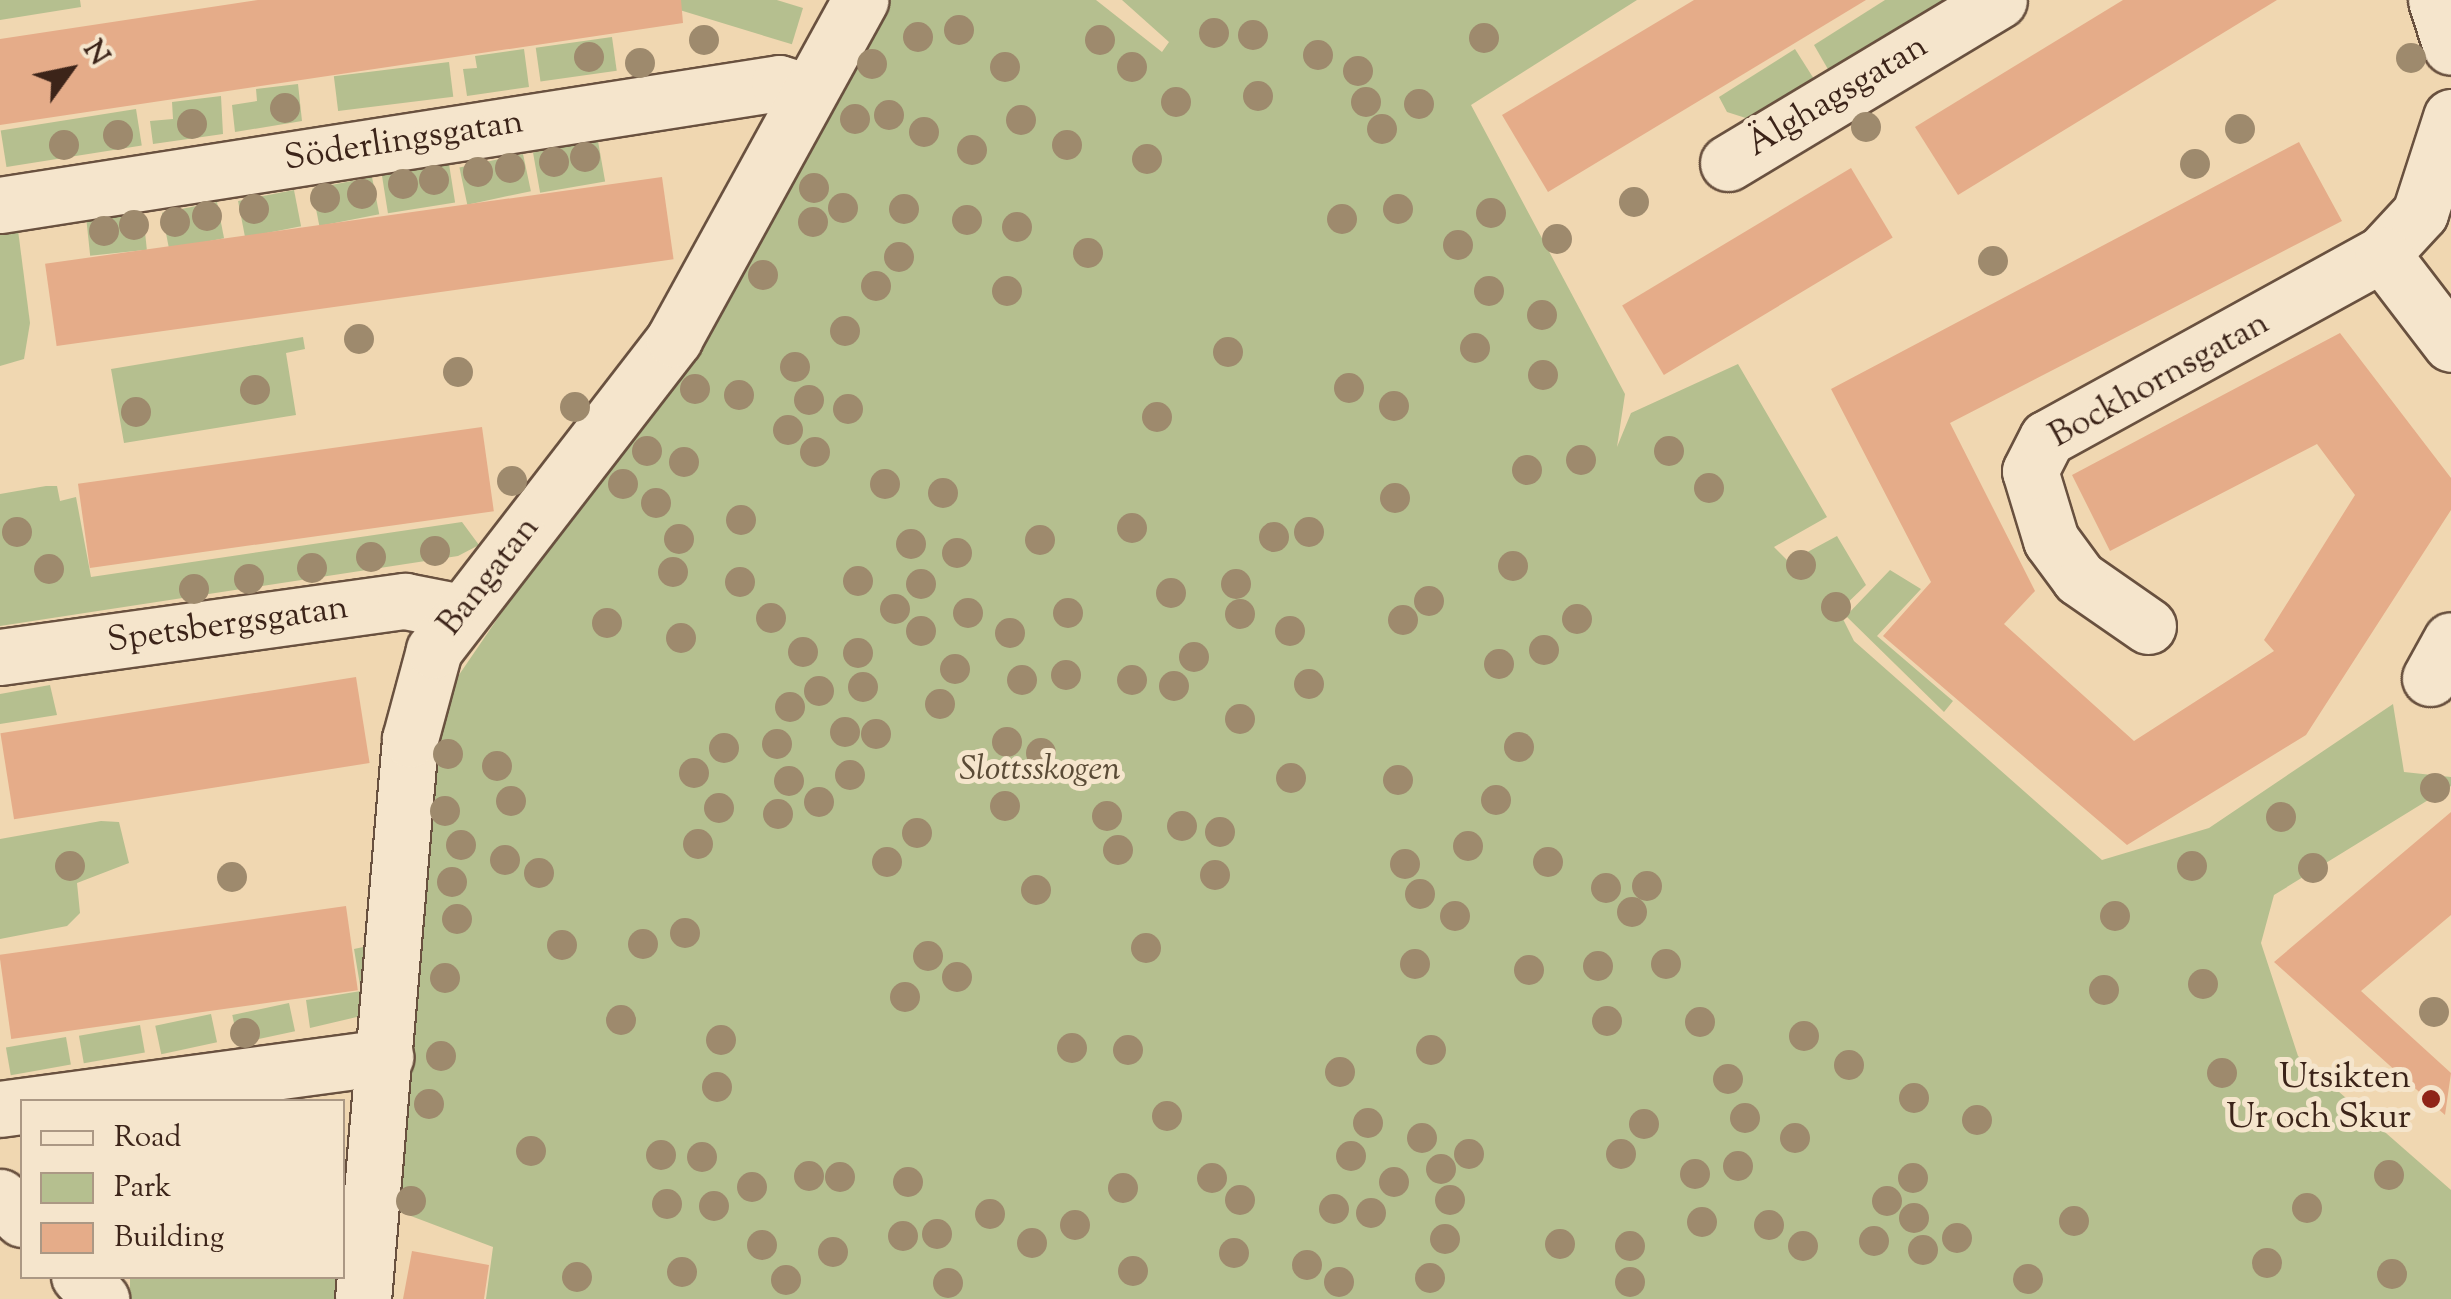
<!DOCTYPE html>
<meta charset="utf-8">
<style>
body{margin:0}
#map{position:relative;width:2451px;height:1299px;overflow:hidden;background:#f0d7b1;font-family:"Sorts Mill Goudy",serif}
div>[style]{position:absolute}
.green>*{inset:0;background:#b5bf8f;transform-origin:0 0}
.building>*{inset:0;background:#e5ac89;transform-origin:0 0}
.roads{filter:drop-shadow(2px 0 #69513f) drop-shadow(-2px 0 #69513f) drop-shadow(0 2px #69513f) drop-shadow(0 -2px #69513f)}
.minor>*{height:55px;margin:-27.5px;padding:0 27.5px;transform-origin:27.5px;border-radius:27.5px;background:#f5e5cc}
.trees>*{width:30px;height:30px;margin:-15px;border-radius:50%;background:#9e8a6d}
.dots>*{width:28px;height:28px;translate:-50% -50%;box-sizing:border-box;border:5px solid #f5e5cc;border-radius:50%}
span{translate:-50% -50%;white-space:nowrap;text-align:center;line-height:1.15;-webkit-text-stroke:10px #f5e5cc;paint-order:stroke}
.street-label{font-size:35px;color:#3c2419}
.park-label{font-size:35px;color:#5a4b36;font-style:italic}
.poi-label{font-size:35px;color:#3c2419}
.right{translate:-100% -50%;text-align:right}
.legend{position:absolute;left:20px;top:1099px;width:325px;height:180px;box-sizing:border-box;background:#f5e5cc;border:2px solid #ab9884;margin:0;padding:12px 18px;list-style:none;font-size:30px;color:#3c2419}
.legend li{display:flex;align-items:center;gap:20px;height:50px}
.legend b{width:50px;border:2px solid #ab9884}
.north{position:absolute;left:20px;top:20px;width:100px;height:100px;-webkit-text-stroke:8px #f5e5cc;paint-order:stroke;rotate:57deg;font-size:28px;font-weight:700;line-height:40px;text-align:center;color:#3c2419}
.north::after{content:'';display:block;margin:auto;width:35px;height:45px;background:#3c2419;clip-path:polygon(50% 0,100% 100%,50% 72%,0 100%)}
</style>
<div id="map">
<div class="green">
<div style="clip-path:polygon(0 0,80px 0,81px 7px,0 20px)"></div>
<div style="clip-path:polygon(891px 0,1096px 0,1162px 52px,1169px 42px,1122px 0,1637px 0,1471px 105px,1625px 394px,1617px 447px,1631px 413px,1738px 364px,1827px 517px,1774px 547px,1789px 562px,1837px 536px,1866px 585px,1839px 611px,1854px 641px,2102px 860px,2209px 828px,2393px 704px,2404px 772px,2451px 777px,2451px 786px,2274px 895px,2261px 943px,2298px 1056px,2451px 1190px,2451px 1299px,486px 1299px,493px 1247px,395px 1210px,433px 767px,450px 688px,763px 230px)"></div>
<div style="clip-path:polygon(1885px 0,1946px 0,1829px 71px,1814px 45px)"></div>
<div style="left:803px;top:8px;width:38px;height:177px;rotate:107deg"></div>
<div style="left:612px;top:37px;width:34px;height:77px;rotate:82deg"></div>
<div style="clip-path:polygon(524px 49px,529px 87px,467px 96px,463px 69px,477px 68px,475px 56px)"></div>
<div style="clip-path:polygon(1795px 49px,1814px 79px,1752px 120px,1727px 112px,1719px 97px)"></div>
<div style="left:449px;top:62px;width:35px;height:116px;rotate:83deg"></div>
<div style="clip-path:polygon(298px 84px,302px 121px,235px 132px,232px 105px,257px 101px,256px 89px)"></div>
<div style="clip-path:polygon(221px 96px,223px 134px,153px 144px,150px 121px,173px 119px,172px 102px)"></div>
<div style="left:136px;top:109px;width:37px;height:137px;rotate:81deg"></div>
<div style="left:598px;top:141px;width:41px;height:66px;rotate:80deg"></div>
<div style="left:523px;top:154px;width:38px;height:65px;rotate:78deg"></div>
<div style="left:449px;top:164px;width:39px;height:68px;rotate:81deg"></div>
<div style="left:372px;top:177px;width:38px;height:61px;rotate:79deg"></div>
<div style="left:294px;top:190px;width:37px;height:57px;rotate:79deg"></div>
<div style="left:217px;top:202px;width:37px;height:56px;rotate:79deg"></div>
<div style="left:143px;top:213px;width:37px;height:57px;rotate:84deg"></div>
<div style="clip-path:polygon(18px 230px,30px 323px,24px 359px,0 366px,0 233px)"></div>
<div style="clip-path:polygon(303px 337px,305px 349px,286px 353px,296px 415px,124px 443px,111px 369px)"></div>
<div style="clip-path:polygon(46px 486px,57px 486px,60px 501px,76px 497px,91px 577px,462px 522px,479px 545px,458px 556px,0 626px,0 494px)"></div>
<div style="clip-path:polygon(1890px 570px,1921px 589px,1877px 636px,1953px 701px,1944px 712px,1846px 616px)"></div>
<div style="clip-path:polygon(50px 685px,57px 715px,0 724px,0 694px)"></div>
<div style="clip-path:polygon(101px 821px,119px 822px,129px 863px,77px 883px,80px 913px,67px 926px,0 939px,0 839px)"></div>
<div style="clip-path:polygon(377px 944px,361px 1016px,310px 1028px,306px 1000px,361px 991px,354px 949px)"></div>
<div style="left:289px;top:1003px;width:29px;height:58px;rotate:78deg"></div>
<div style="left:211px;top:1014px;width:29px;height:57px;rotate:78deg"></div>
<div style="left:140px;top:1025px;width:28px;height:62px;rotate:80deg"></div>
<div style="left:66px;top:1037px;width:28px;height:61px;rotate:80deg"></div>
<div style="left:130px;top:1277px;width:205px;height:30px"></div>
</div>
<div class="building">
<div style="clip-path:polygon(258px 0,681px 0,683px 23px,0 125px,0 39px)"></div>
<div style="clip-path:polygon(1694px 0,1866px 0,1548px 192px,1502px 115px)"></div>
<div style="clip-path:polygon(2123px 0,2277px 0,1958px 195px,1915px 127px)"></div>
<div style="clip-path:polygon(2299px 142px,2342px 221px,1950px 423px,2035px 591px,2004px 624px,2134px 741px,2274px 651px,2264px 640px,2355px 495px,2317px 444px,2110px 551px,2072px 475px,2340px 333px,2451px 478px,2451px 510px,2306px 735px,2127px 845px,1883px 636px,1931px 582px,1831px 389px)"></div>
<div style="left:1851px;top:168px;width:81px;height:267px;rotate:59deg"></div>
<div style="left:662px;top:177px;width:83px;height:623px;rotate:82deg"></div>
<div style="left:482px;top:427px;width:85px;height:408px;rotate:82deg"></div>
<div style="left:356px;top:677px;width:87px;height:360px;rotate:81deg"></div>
<div style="clip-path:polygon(2451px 812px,2451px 915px,2361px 991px,2451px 1073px,2445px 1115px,2274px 962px)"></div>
<div style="left:346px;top:906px;width:85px;height:350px;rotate:82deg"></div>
<div style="clip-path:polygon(412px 1251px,489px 1265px,484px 1299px,403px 1299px)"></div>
</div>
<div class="roads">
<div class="minor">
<div style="left:2436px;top:0;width:49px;rotate:72.3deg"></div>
<div style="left:1728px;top:163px;width:316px;rotate:-31deg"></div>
<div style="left:0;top:205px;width:788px;rotate:-8.9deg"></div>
<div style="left:779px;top:83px;width:28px;rotate:17deg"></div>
<div style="left:2382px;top:254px;width:56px;rotate:-47.2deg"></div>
<div style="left:2420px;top:213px;width:101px;rotate:-72.1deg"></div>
<div style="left:2148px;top:626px;width:84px;rotate:-145.2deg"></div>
<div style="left:2079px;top:578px;width:47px;rotate:-126.4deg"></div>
<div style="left:2051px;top:540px;width:72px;rotate:-106.9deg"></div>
<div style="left:2030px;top:471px;width:37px;rotate:-63deg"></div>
<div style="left:2047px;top:438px;width:382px;rotate:-28.8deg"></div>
<div style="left:2382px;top:254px;width:113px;rotate:52.5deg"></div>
<div style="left:0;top:657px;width:409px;rotate:-7.9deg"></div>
<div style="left:405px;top:601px;width:52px;rotate:11.1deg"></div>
<div style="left:2430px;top:678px;width:43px;rotate:-61.1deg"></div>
<div style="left:0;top:1109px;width:389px;rotate:-7.7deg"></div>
<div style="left:0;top:1197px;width:31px;rotate:45deg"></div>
<div style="left:79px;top:1276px;width:32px;rotate:46deg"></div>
<div style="left:363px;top:1299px;width:562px;rotate:-85.2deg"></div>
<div style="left:410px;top:739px;width:92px;rotate:-74.9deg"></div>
<div style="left:434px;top:650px;width:393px;rotate:-52.3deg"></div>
<div style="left:674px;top:339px;width:387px;rotate:-61.2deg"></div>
</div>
</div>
<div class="trees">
<div style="left:959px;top:30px"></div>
<div style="left:1214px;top:33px"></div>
<div style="left:1253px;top:35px"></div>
<div style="left:918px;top:37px"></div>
<div style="left:1484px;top:38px"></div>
<div style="left:704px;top:40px"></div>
<div style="left:1100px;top:40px"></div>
<div style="left:1318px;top:55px"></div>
<div style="left:589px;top:57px"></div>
<div style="left:2411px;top:58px"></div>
<div style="left:640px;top:63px"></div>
<div style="left:872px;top:64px"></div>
<div style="left:1005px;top:67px"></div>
<div style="left:1132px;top:67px"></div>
<div style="left:1358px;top:71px"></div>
<div style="left:1258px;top:96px"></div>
<div style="left:1176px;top:102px"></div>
<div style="left:1366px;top:102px"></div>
<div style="left:1419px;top:104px"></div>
<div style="left:285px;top:108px"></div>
<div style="left:889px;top:115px"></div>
<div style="left:855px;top:119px"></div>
<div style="left:1021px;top:120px"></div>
<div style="left:192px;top:124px"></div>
<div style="left:1866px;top:127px"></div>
<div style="left:1382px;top:129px"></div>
<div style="left:2240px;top:129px"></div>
<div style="left:924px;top:132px"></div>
<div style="left:118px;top:135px"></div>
<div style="left:64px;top:145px"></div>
<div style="left:1067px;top:145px"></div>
<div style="left:972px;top:150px"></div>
<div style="left:585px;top:157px"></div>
<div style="left:1147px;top:159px"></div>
<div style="left:554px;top:162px"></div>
<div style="left:2195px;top:164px"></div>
<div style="left:510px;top:168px"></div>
<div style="left:478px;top:172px"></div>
<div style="left:434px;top:180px"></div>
<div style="left:403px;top:184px"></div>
<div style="left:814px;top:188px"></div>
<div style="left:362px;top:194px"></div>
<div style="left:325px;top:198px"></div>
<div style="left:1634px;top:202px"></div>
<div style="left:843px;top:208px"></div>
<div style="left:254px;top:209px"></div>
<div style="left:904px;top:209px"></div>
<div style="left:1398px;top:209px"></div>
<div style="left:1491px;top:213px"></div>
<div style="left:207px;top:216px"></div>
<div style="left:1342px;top:219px"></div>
<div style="left:967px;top:220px"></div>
<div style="left:175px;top:222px"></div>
<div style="left:813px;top:222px"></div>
<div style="left:134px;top:225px"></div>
<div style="left:1017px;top:227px"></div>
<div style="left:104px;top:231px"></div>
<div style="left:1557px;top:239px"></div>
<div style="left:1458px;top:245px"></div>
<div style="left:1088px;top:253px"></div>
<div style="left:899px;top:257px"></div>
<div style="left:1993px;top:261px"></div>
<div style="left:763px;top:275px"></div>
<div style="left:876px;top:286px"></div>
<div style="left:1007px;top:291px"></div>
<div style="left:1489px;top:291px"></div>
<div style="left:1542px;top:315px"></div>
<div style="left:845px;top:331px"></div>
<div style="left:359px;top:339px"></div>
<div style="left:1475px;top:348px"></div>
<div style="left:1228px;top:352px"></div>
<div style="left:795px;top:367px"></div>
<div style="left:458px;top:372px"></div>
<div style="left:1543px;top:375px"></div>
<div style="left:1349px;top:388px"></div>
<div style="left:695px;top:389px"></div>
<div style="left:255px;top:390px"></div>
<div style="left:739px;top:395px"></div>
<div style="left:809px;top:400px"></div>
<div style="left:1394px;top:406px"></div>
<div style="left:575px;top:407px"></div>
<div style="left:848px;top:409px"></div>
<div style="left:136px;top:412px"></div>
<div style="left:1157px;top:417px"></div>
<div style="left:788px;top:430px"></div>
<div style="left:647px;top:451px"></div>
<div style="left:1669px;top:451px"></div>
<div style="left:815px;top:452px"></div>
<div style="left:1581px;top:460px"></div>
<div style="left:684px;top:462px"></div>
<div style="left:1527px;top:470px"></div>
<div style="left:512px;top:481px"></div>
<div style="left:623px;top:484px"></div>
<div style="left:885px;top:484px"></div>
<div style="left:1709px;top:488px"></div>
<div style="left:943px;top:493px"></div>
<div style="left:1395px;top:498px"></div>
<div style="left:656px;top:503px"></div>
<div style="left:741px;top:520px"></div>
<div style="left:1132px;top:528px"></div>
<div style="left:17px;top:532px"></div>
<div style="left:1309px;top:532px"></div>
<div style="left:1274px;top:537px"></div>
<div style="left:679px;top:539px"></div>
<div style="left:1040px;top:540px"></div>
<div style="left:911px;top:544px"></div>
<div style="left:435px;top:551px"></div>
<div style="left:957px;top:553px"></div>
<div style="left:371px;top:557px"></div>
<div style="left:1801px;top:565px"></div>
<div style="left:1513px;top:566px"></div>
<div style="left:312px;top:568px"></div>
<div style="left:49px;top:569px"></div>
<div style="left:673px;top:572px"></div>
<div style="left:249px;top:579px"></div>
<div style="left:858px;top:581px"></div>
<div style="left:740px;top:582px"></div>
<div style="left:921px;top:584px"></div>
<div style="left:1236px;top:584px"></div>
<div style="left:194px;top:589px"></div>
<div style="left:1171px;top:593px"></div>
<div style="left:1429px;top:601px"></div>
<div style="left:1836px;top:607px"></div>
<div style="left:895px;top:609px"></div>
<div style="left:968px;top:613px"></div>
<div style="left:1068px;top:613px"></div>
<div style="left:1240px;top:614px"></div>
<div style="left:771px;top:618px"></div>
<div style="left:1577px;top:619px"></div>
<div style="left:1403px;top:620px"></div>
<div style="left:607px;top:623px"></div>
<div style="left:921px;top:631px"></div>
<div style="left:1290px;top:631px"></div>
<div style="left:1010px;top:633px"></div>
<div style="left:681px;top:638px"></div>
<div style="left:1544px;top:650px"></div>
<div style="left:803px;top:652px"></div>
<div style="left:858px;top:653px"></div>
<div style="left:1194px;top:657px"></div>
<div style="left:1499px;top:664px"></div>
<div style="left:955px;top:669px"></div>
<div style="left:1066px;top:675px"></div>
<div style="left:1022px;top:680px"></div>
<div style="left:1132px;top:680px"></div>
<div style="left:1309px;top:684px"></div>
<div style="left:1174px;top:686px"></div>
<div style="left:863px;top:687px"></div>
<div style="left:819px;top:691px"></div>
<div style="left:940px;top:704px"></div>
<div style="left:790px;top:707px"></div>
<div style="left:1240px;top:719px"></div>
<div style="left:845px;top:732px"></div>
<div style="left:876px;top:734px"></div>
<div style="left:1007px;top:742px"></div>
<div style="left:777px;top:744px"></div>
<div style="left:1519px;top:747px"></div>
<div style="left:724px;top:748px"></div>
<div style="left:1041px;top:753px"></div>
<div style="left:448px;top:754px"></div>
<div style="left:497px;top:766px"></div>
<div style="left:694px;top:773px"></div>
<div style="left:850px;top:775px"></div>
<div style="left:1291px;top:778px"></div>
<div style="left:1398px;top:780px"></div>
<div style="left:789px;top:781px"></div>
<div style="left:2435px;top:788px"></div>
<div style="left:1496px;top:800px"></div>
<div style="left:511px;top:801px"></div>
<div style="left:819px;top:802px"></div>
<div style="left:1005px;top:806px"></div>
<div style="left:719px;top:808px"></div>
<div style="left:445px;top:811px"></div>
<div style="left:778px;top:814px"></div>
<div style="left:1107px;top:816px"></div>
<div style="left:2281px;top:817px"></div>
<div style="left:1182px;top:826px"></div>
<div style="left:1220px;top:832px"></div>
<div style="left:917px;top:833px"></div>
<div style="left:698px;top:844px"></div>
<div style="left:461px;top:845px"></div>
<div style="left:1468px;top:846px"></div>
<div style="left:1118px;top:850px"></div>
<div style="left:505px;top:860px"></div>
<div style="left:887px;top:862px"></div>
<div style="left:1548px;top:862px"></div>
<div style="left:1405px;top:864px"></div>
<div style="left:70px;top:866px"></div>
<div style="left:2192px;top:866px"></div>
<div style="left:2313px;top:868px"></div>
<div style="left:539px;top:873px"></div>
<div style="left:1215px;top:875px"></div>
<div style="left:232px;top:877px"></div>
<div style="left:452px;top:882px"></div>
<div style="left:1647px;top:886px"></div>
<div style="left:1606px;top:888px"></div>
<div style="left:1036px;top:890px"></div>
<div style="left:1420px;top:894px"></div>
<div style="left:1632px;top:912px"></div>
<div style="left:1455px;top:916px"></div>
<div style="left:2115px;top:916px"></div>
<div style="left:457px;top:919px"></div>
<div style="left:685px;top:933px"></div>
<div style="left:643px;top:944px"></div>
<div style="left:562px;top:945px"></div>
<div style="left:1146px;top:948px"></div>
<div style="left:928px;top:956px"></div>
<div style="left:1415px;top:964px"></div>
<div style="left:1666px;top:964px"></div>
<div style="left:1598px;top:966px"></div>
<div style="left:1529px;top:970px"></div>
<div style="left:957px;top:977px"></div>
<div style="left:445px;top:978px"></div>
<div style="left:2203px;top:984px"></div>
<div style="left:2104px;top:990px"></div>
<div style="left:905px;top:997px"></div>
<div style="left:2434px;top:1012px"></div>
<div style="left:621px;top:1020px"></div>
<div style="left:1607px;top:1021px"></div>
<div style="left:1700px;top:1022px"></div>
<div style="left:245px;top:1033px"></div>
<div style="left:1804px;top:1036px"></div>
<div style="left:721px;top:1040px"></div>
<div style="left:1072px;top:1048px"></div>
<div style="left:1128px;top:1050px"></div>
<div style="left:1431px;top:1050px"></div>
<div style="left:441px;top:1056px"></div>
<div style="left:1849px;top:1065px"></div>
<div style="left:1340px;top:1072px"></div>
<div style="left:2222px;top:1073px"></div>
<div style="left:1728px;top:1079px"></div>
<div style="left:717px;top:1087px"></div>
<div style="left:1914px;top:1098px"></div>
<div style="left:429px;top:1104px"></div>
<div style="left:1167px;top:1116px"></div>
<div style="left:1745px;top:1118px"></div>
<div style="left:1977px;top:1120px"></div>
<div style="left:1368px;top:1123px"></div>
<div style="left:1644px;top:1124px"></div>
<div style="left:1422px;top:1138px"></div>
<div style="left:1795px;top:1138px"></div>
<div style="left:531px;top:1151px"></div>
<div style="left:1469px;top:1154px"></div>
<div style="left:1621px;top:1154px"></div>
<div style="left:661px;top:1155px"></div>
<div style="left:1351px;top:1156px"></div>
<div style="left:702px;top:1157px"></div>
<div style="left:1738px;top:1166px"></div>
<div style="left:1441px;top:1169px"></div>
<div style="left:1695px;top:1174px"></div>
<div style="left:2389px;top:1175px"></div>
<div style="left:809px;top:1176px"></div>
<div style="left:840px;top:1177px"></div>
<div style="left:1212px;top:1178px"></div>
<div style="left:1913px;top:1178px"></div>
<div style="left:908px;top:1182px"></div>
<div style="left:1394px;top:1182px"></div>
<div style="left:752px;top:1187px"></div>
<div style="left:1123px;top:1188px"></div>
<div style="left:1240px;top:1200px"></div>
<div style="left:1450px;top:1200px"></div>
<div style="left:411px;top:1201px"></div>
<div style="left:1887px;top:1201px"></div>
<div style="left:667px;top:1204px"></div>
<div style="left:714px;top:1206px"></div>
<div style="left:2307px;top:1208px"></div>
<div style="left:1334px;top:1209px"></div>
<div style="left:1371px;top:1213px"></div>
<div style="left:990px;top:1214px"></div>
<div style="left:1914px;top:1218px"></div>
<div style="left:2074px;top:1221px"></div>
<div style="left:1702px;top:1222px"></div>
<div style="left:1075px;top:1225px"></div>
<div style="left:1769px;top:1225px"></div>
<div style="left:937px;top:1234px"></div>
<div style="left:903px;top:1236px"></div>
<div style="left:1957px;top:1238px"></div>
<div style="left:1445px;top:1239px"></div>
<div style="left:1874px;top:1241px"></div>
<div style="left:1032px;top:1243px"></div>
<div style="left:1560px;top:1244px"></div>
<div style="left:762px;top:1245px"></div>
<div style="left:1630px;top:1246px"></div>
<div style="left:1803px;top:1246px"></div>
<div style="left:1923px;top:1250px"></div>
<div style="left:833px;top:1252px"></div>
<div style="left:1234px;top:1253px"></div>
<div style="left:2267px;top:1263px"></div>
<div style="left:1307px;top:1265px"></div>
<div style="left:1133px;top:1271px"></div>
<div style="left:682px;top:1272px"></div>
<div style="left:2392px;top:1274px"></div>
<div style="left:577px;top:1277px"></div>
<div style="left:1430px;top:1278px"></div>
<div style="left:2028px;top:1279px"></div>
<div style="left:786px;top:1280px"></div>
<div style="left:1339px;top:1282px"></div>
<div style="left:1630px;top:1282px"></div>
<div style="left:948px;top:1283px"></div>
</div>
<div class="dots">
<div style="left:2431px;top:1099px;background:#8f2418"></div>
</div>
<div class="street-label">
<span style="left:1838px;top:97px;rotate:-31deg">Älghagsgatan</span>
<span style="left:404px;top:142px;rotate:-9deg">Söderlingsgatan</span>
<span style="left:2160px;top:381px;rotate:-29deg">Bockhornsgatan</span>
<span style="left:490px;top:577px;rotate:-52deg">Bangatan</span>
<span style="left:228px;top:626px;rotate:-8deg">Spetsbergsgatan</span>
</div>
<div class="park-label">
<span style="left:1040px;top:771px">Slottsskogen</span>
</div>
<div class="poi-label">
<span class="right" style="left:2411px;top:1099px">Utsikten<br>Ur och Skur</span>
</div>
<ul class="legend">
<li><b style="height:12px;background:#f5e5cc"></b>Road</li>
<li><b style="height:28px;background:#b5bf8f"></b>Park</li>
<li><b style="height:28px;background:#e5ac89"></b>Building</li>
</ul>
<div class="north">N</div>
</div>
